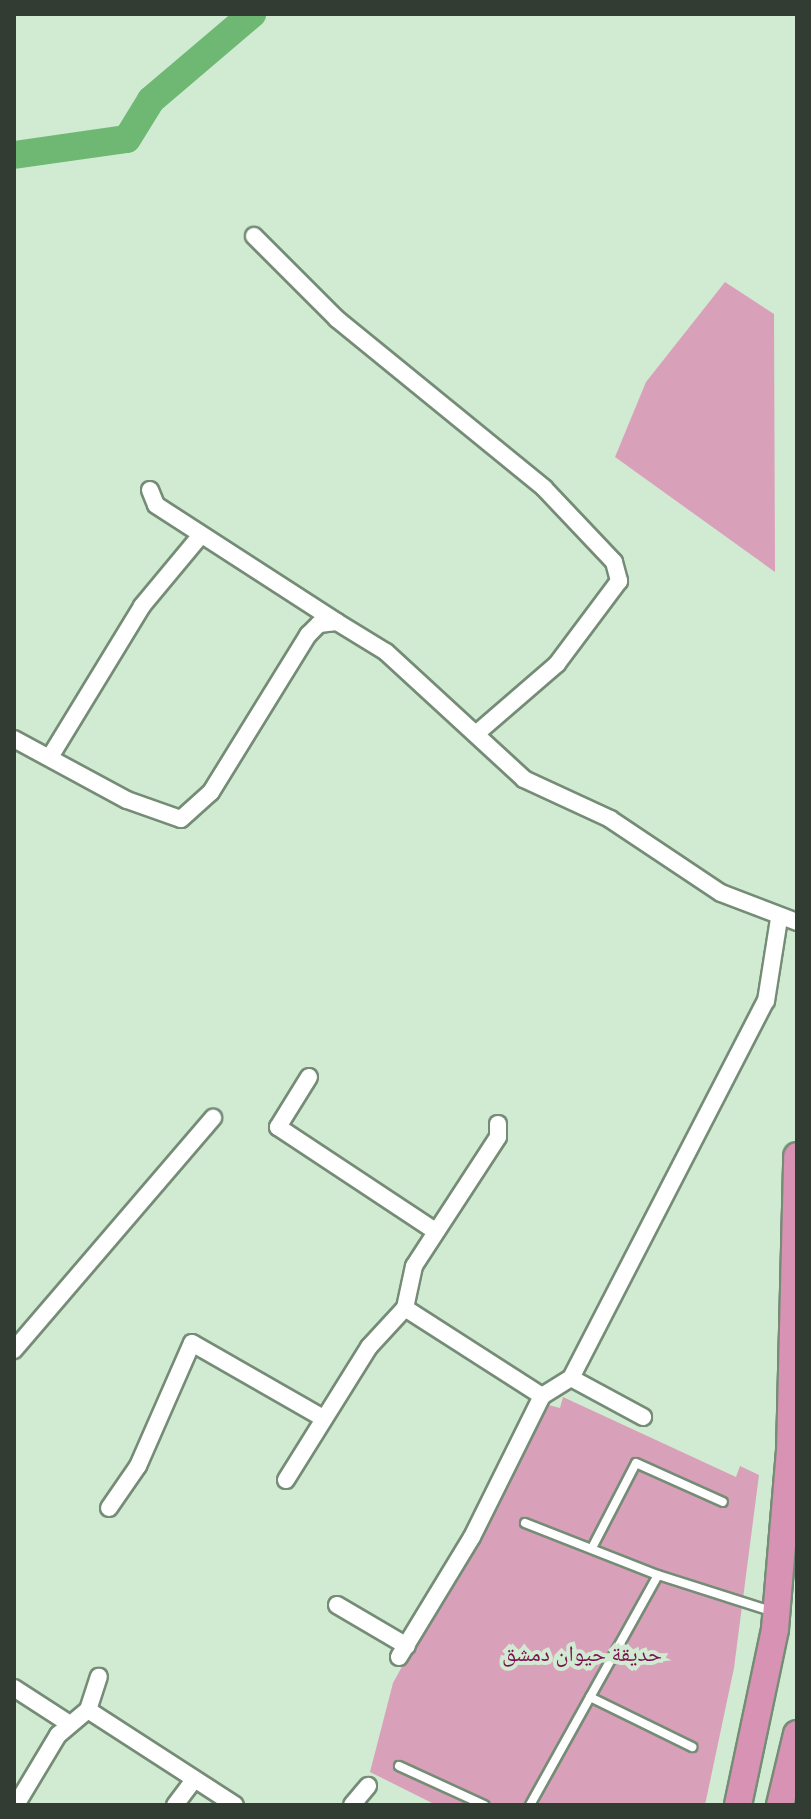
<!DOCTYPE html>
<meta charset="utf-8">
<style>
body{margin:0}
#map{position:relative;width:811px;height:1819px;overflow:hidden;background:#d1ebd2;font-family:Raleway,"Noto Naskh Arabic",sans-serif}
div>[style]{position:absolute}
.green>*{inset:0;background:#d9a0ba}
.river>*{height:28px;margin:-14px;padding:0 14px;transform-origin:14px;border-radius:14px;background:#6eb874}
.roads{filter:drop-shadow(2px 0 #758c76) drop-shadow(-2px 0 #758c76) drop-shadow(0 2px #758c76) drop-shadow(0 -2px #758c76)}
.service>*{height:8px;margin:-4px;padding:0 4px;transform-origin:4px;border-radius:4px;background:#fff}
.minor>*{height:16px;margin:-8px;padding:0 8px;transform-origin:8px;border-radius:8px;background:#fff}
.trunk>*{height:26px;margin:-13px;padding:0 13px;transform-origin:13px;border-radius:13px;background:#d892b4}
span{translate:-50% -50%;white-space:nowrap;text-align:center;line-height:1.15;-webkit-text-stroke:8px #d1ebd2;paint-order:stroke}
.park-label{font-size:22px;color:#7c0f51}
.frame{position:absolute;inset:0;border:16px solid #323c33;pointer-events:none}
</style>
<div id="map">
<div class="green">
<div style="clip-path:polygon(725px 282px,774px 314px,775px 572px,615px 457px,646px 382px)"></div>
<div style="clip-path:polygon(563px 1397px,736px 1477px,740px 1466px,759px 1475px,734px 1668px,705px 1805px,436px 1805px,370px 1772px,393px 1683px,545px 1404px,560px 1408px)"></div>
</div>
<div class="river">
<div style="left:14px;top:155px;width:114px;rotate:-8.1deg"></div>
<div style="left:127px;top:139px;width:46px;rotate:-58.4deg"></div>
<div style="left:151px;top:100px;width:133px;rotate:-40.4deg"></div>
</div>
<div class="roads">
<div class="service">
<div style="left:525px;top:1523px;width:143px;rotate:21.4deg"></div>
<div style="left:593px;top:1546px;width:93px;rotate:-62.6deg"></div>
<div style="left:636px;top:1463px;width:95px;rotate:24.1deg"></div>
<div style="left:590px;top:1697px;width:114px;rotate:26.1deg"></div>
<div style="left:399px;top:1766px;width:94px;rotate:24.6deg"></div>
<div style="left:530px;top:1805px;width:263px;rotate:-60.9deg"></div>
<div style="left:658px;top:1575px;width:119px;rotate:17.7deg"></div>
</div>
<div class="minor">
<div style="left:254px;top:236px;width:117px;rotate:45deg"></div>
<div style="left:337px;top:319px;width:267px;rotate:39.2deg"></div>
<div style="left:544px;top:488px;width:102px;rotate:46.6deg"></div>
<div style="left:614px;top:562px;width:20px;rotate:75deg"></div>
<div style="left:619px;top:581px;width:104px;rotate:126.8deg"></div>
<div style="left:557px;top:664px;width:106px;rotate:139.2deg"></div>
<div style="left:150px;top:490px;width:16px;rotate:68deg"></div>
<div style="left:156px;top:505px;width:216px;rotate:32.9deg"></div>
<div style="left:14px;top:739px;width:128px;rotate:28.4deg"></div>
<div style="left:127px;top:800px;width:57px;rotate:19.4deg"></div>
<div style="left:181px;top:819px;width:40px;rotate:-42deg"></div>
<div style="left:211px;top:792px;width:185px;rotate:-58.3deg"></div>
<div style="left:308px;top:635px;width:16px;rotate:-45deg"></div>
<div style="left:319px;top:624px;width:18px;rotate:-6deg"></div>
<div style="left:337px;top:622px;width:57px;rotate:31.5deg"></div>
<div style="left:386px;top:652px;width:188px;rotate:42.6deg"></div>
<div style="left:524px;top:779px;width:95px;rotate:24.9deg"></div>
<div style="left:610px;top:819px;width:133px;rotate:33.7deg"></div>
<div style="left:721px;top:893px;width:81px;rotate:20.9deg"></div>
<div style="left:50px;top:757px;width:177px;rotate:-58.6deg"></div>
<div style="left:142px;top:606px;width:92px;rotate:-50.3deg"></div>
<div style="left:309px;top:1077px;width:59px;rotate:121.8deg"></div>
<div style="left:278px;top:1127px;width:188px;rotate:33.5deg"></div>
<div style="left:405px;top:1308px;width:163px;rotate:32.7deg"></div>
<div style="left:14px;top:1350px;width:306px;rotate:-49.4deg"></div>
<div style="left:571px;top:1378px;width:424px;rotate:-62.7deg"></div>
<div style="left:766px;top:1001px;width:83px;rotate:-81deg"></div>
<div style="left:286px;top:1480px;width:157px;rotate:-58deg"></div>
<div style="left:369px;top:1347px;width:53px;rotate:-47.3deg"></div>
<div style="left:405px;top:1308px;width:43px;rotate:-77.9deg"></div>
<div style="left:414px;top:1266px;width:154px;rotate:-56.9deg"></div>
<div style="left:498px;top:1137px;width:13px;rotate:-90deg"></div>
<div style="left:109px;top:1508px;width:51px;rotate:-55.4deg"></div>
<div style="left:138px;top:1466px;width:134px;rotate:-66.3deg"></div>
<div style="left:192px;top:1343px;width:151px;rotate:29.8deg"></div>
<div style="left:337px;top:1605px;width:81px;rotate:30.4deg"></div>
<div style="left:399px;top:1657px;width:140px;rotate:-58.7deg"></div>
<div style="left:472px;top:1537px;width:157px;rotate:-63.6deg"></div>
<div style="left:542px;top:1396px;width:34px;rotate:-32deg"></div>
<div style="left:571px;top:1378px;width:82px;rotate:28.4deg"></div>
<div style="left:14px;top:1688px;width:64px;rotate:32.9deg"></div>
<div style="left:88px;top:1710px;width:175px;rotate:32.9deg"></div>
<div style="left:16px;top:1805px;width:82px;rotate:-59deg"></div>
<div style="left:58px;top:1735px;width:39px;rotate:-40deg"></div>
<div style="left:88px;top:1710px;width:35px;rotate:-72deg"></div>
<div style="left:175px;top:1805px;width:31px;rotate:-53deg"></div>
<div style="left:352px;top:1805px;width:25px;rotate:-50deg"></div>
</div>
<div class="trunk">
<div style="left:738px;top:1805px;width:180px;rotate:-78.1deg"></div>
<div style="left:775px;top:1629px;width:178px;rotate:-85.2deg"></div>
<div style="left:790px;top:1452px;width:296px;rotate:-88.6deg"></div>
<div style="left:780px;top:1805px;width:73px;rotate:-76.5deg"></div>
</div>
</div>
<div class="park-label">
<span style="left:582px;top:1654px">حديقة حيوان دمشق</span>
</div>
<div class="frame"></div>
</div>
